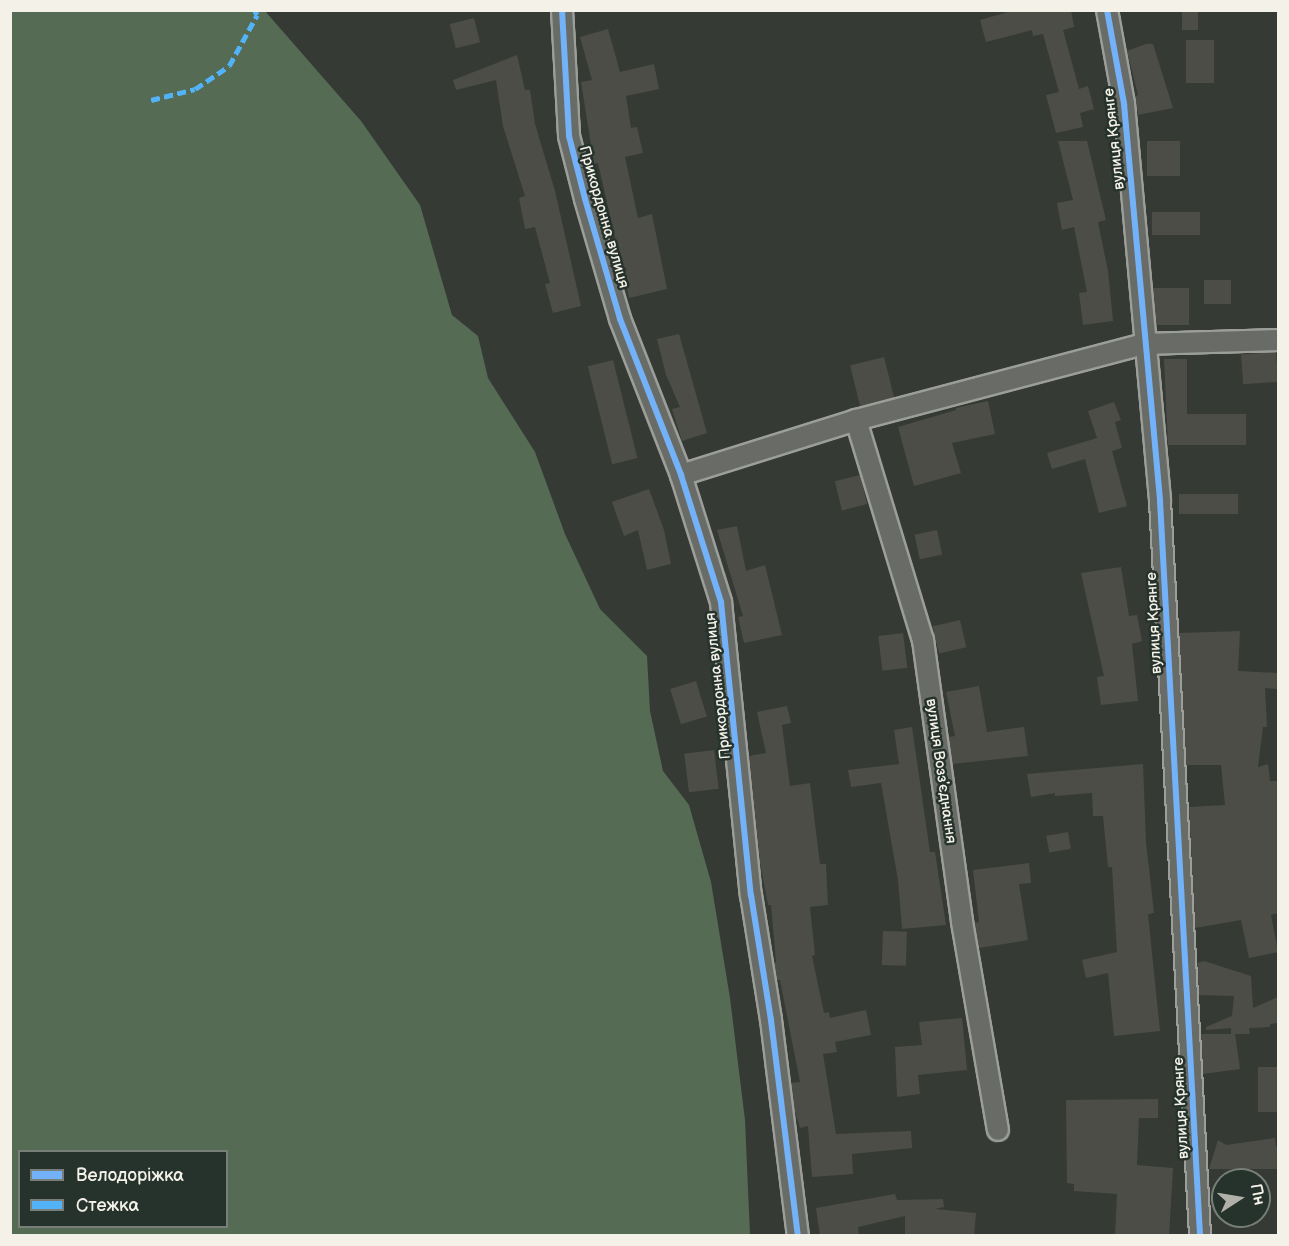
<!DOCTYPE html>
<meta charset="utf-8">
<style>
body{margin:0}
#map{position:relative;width:1289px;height:1246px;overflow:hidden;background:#353a35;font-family:"Balsamiq Sans",sans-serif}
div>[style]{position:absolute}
.green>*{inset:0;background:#556b54}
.building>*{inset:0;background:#4c4d47;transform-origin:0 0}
.roads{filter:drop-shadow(2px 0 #9c9e9a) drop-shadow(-2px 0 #9c9e9a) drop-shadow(0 2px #9c9e9a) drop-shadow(0 -2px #9c9e9a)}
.minor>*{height:20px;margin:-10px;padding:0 10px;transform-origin:10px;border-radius:10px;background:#686b66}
.quiet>*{height:4.5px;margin-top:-2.25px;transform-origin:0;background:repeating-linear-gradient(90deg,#52b3f8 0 9px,transparent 0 13.5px)}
.cycleway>*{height:6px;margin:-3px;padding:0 3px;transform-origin:3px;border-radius:3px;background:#73b2f8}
span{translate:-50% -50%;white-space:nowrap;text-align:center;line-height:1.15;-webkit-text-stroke:5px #26332d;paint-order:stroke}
.street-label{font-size:15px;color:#f4f1e8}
.frame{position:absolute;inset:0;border:12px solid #f4f1e8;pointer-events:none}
.legend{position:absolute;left:18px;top:1150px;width:210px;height:78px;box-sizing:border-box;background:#26332d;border:2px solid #787f78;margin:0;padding:8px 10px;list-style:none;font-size:18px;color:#f4f1e8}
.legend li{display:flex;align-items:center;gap:12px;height:30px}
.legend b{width:30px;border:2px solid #787f78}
.north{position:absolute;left:1211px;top:1168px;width:60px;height:60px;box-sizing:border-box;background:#26332d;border:2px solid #787f78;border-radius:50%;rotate:78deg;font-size:16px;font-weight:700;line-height:24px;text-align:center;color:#f4f1e8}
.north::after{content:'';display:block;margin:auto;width:21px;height:27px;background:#b1b1a9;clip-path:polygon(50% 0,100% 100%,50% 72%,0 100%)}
</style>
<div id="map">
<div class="green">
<div style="clip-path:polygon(evenodd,10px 11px,265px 11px,361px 121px,420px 205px,452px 315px,478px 336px,488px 378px,535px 452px,565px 534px,600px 609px,647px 656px,650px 711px,663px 771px,689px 805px,711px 882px,730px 998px,745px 1120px,750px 1235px,11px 1235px,10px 11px,20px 1152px,226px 1152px,226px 1226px,20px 1226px,20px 1152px)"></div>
</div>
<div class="building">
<div style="clip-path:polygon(1015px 10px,1071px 10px,1074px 27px,1063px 30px,1079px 89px,1088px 86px,1094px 109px,1080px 113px,1083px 127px,1056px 133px,1046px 95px,1059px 92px,1043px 34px,1033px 36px,1032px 30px,986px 42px,980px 20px)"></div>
<div style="left:1182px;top:10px;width:16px;height:20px"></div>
<div style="left:474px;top:18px;width:25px;height:25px;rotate:76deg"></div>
<div style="clip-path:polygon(608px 29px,620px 72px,654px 64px,659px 89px,626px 96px,631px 128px,637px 127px,643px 153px,625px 157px,638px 218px,652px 214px,667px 289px,629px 298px,598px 163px,594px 164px,581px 82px,592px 80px,580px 37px)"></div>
<div style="left:1186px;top:40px;width:28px;height:43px"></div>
<div style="clip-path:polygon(1146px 44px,1153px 44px,1173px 108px,1138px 115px,1135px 96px,1138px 95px,1127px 51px)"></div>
<div style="clip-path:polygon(517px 55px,525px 90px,530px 90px,535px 124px,555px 191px,581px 306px,553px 313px,545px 284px,550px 283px,535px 227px,525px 229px,519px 198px,525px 196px,503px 126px,496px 80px,456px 90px,453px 80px)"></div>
<div style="clip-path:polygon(1058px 141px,1087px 141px,1106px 220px,1098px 222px,1108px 271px,1113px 321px,1083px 325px,1079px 293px,1087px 292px,1074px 227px,1062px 230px,1057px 203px,1073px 200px)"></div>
<div style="left:1147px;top:141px;width:33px;height:35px"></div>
<div style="left:1152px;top:212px;width:48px;height:23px"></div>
<div style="left:1204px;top:280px;width:27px;height:24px"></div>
<div style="left:1153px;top:288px;width:36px;height:37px"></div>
<div style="clip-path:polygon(679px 334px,707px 433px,682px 441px,672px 409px,680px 407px,666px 375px,657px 339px)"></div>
<div style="left:1276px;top:352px;width:30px;height:35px;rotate:86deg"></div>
<div style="left:884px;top:357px;width:42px;height:35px;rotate:76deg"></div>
<div style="clip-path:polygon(1164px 359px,1187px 359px,1187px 414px,1246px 414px,1246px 445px,1168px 445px)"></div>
<div style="left:613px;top:360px;width:101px;height:26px;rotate:76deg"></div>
<div style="clip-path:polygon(988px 401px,995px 434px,952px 443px,961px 473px,914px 486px,898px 427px,956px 410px,956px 408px)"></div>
<div style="clip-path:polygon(1114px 402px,1121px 420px,1115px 422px,1122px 448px,1112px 451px,1127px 506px,1099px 513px,1085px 459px,1052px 469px,1047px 453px,1097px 438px,1088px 411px)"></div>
<div style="left:860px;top:475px;width:30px;height:26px;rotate:76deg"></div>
<div style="clip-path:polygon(649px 489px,664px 530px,671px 564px,647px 570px,638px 530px,624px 536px,612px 502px)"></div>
<div style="left:1179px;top:494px;width:59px;height:20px"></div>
<div style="clip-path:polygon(737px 526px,746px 571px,765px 565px,782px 635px,744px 643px,738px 617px,743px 616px,717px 530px)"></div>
<div style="left:937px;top:530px;width:25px;height:23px;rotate:78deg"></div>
<div style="clip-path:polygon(1121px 567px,1129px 616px,1137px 615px,1142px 641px,1132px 644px,1138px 701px,1101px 705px,1097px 677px,1104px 676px,1081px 573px)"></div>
<div style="left:960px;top:620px;width:28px;height:28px;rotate:77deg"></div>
<div style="clip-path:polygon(1240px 631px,1238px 671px,1278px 673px,1278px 689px,1265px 688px,1267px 727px,1263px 727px,1258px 767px,1268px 764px,1270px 781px,1278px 781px,1278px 913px,1271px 915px,1278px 952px,1249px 958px,1241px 920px,1195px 928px,1189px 807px,1225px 805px,1221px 765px,1186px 765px,1179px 633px)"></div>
<div style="left:903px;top:633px;width:35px;height:25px;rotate:83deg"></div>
<div style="left:696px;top:681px;width:37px;height:27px;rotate:73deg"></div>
<div style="clip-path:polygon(979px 686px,987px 732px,1024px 727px,1028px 756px,952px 764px,949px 737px,955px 736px,946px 692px)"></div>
<div style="clip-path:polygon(787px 706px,791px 723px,782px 725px,790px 786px,810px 783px,820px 864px,826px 864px,828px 905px,810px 907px,815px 955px,812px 956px,824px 1013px,829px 1012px,830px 1018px,866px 1010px,871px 1035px,835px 1042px,837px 1052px,823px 1054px,836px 1134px,911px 1131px,912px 1148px,852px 1154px,853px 1174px,812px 1177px,808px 1126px,800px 1128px,794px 1108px,791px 1083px,800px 1082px,780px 980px,777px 980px,774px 963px,776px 962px,771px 905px,768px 905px,760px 862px,749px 756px,766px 753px,757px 712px)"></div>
<div style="clip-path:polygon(912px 727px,930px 852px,935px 852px,946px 925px,902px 929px,898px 880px,881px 783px,851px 787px,848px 770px,899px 764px,894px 730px)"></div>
<div style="left:714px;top:750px;width:39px;height:30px;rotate:83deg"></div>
<div style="clip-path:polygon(1143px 764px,1146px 842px,1154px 913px,1148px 914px,1160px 1031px,1114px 1036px,1108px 973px,1086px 978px,1082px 960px,1117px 952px,1112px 867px,1108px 867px,1103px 816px,1093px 816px,1092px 793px,1055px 796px,1055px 793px,1031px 797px,1027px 774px)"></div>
<div style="left:1068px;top:832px;width:17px;height:22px;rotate:80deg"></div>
<div style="clip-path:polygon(1029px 863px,1031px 883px,1019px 884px,1028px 940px,979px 948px,974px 923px,979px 922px,973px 870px)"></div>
<div style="left:883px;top:931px;width:24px;height:34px;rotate:2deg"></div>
<div style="clip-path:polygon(1204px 961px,1251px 976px,1253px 1008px,1278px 997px,1278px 1023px,1270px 1024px,1270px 1027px,1249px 1028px,1250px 1034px,1231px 1034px,1231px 1028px,1206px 1030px,1206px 1027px,1232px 1016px,1234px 996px,1199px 995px,1197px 963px)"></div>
<div style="clip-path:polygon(962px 1018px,967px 1070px,918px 1075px,920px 1094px,897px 1097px,895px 1047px,922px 1045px,919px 1022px)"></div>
<div style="clip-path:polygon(1201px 1034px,1235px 1034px,1240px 1069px,1203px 1074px)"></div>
<div style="left:1278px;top:1067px;width:45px;height:20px;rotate:90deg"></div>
<div style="clip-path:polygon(1158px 1099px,1158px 1118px,1139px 1118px,1137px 1165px,1173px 1168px,1169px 1236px,1115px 1236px,1117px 1194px,1074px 1191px,1074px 1184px,1067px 1183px,1066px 1100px)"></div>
<div style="clip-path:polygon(1275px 1138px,1276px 1147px,1278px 1148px,1278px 1169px,1209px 1169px,1218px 1140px,1226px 1145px)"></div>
<div style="clip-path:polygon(895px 1194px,897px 1200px,943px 1199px,944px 1207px,935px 1209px,976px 1213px,974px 1236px,905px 1236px,905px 1216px,858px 1227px,859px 1236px,820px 1236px,816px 1208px)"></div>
</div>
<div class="roads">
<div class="minor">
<div style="left:562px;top:10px;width:126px;rotate:86.8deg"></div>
<div style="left:569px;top:136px;width:65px;rotate:75.7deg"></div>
<div style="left:585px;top:199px;width:125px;rotate:73.7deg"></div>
<div style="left:620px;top:319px;width:168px;rotate:68.6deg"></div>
<div style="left:681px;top:475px;width:133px;rotate:72.5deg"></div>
<div style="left:721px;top:602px;width:295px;rotate:84.2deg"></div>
<div style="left:751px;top:895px;width:127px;rotate:80.9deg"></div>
<div style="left:771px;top:1020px;width:218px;rotate:82.9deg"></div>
<div style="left:1107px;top:10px;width:96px;rotate:79.7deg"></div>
<div style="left:1124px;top:104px;width:399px;rotate:84.8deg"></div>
<div style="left:1160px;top:501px;width:736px;rotate:86.88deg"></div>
<div style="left:856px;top:420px;width:230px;rotate:73.1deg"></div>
<div style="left:923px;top:640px;width:285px;rotate:82.1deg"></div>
<div style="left:962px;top:922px;width:211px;rotate:80.2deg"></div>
<div style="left:681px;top:475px;width:183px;rotate:-17.4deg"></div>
<div style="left:856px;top:420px;width:298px;rotate:-14.8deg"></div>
<div style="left:1144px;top:344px;width:134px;rotate:-1.7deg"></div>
</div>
</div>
<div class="quiet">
<div style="left:151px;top:100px;width:45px;rotate:-14deg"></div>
<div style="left:195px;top:89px;width:41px;rotate:-34.1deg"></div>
<div style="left:229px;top:66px;width:58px;rotate:-61.2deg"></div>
<div style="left:257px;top:15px;width:6px;rotate:-121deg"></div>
</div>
<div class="cycleway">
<div style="left:562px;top:10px;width:126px;rotate:86.8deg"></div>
<div style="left:569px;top:136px;width:65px;rotate:75.7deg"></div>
<div style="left:585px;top:199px;width:125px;rotate:73.7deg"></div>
<div style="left:620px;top:319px;width:168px;rotate:68.6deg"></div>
<div style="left:681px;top:475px;width:133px;rotate:72.5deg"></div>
<div style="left:721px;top:602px;width:295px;rotate:84.2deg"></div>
<div style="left:751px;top:895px;width:127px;rotate:80.9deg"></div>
<div style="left:771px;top:1020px;width:218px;rotate:82.9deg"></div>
<div style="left:1107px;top:10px;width:96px;rotate:79.7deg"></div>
<div style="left:1124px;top:104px;width:399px;rotate:84.8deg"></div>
<div style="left:1160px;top:501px;width:736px;rotate:86.88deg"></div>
</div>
<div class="street-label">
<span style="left:1114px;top:139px;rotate:-96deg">вулиця Крянге</span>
<span style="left:604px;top:217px;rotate:74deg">Прикордонна вулиця</span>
<span style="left:1154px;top:623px;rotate:-93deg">вулиця Крянге</span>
<span style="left:718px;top:686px;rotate:-96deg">Прикордонна вулиця</span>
<span style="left:941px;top:771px;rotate:82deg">вулиця Воззʼєднання</span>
<span style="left:1181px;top:1108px;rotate:-93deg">вулиця Крянге</span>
</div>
<div class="frame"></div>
<ul class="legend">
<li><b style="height:8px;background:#73b2f8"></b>Велодоріжка</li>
<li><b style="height:8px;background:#52b3f8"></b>Стежка</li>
</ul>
<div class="north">Пн</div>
</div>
